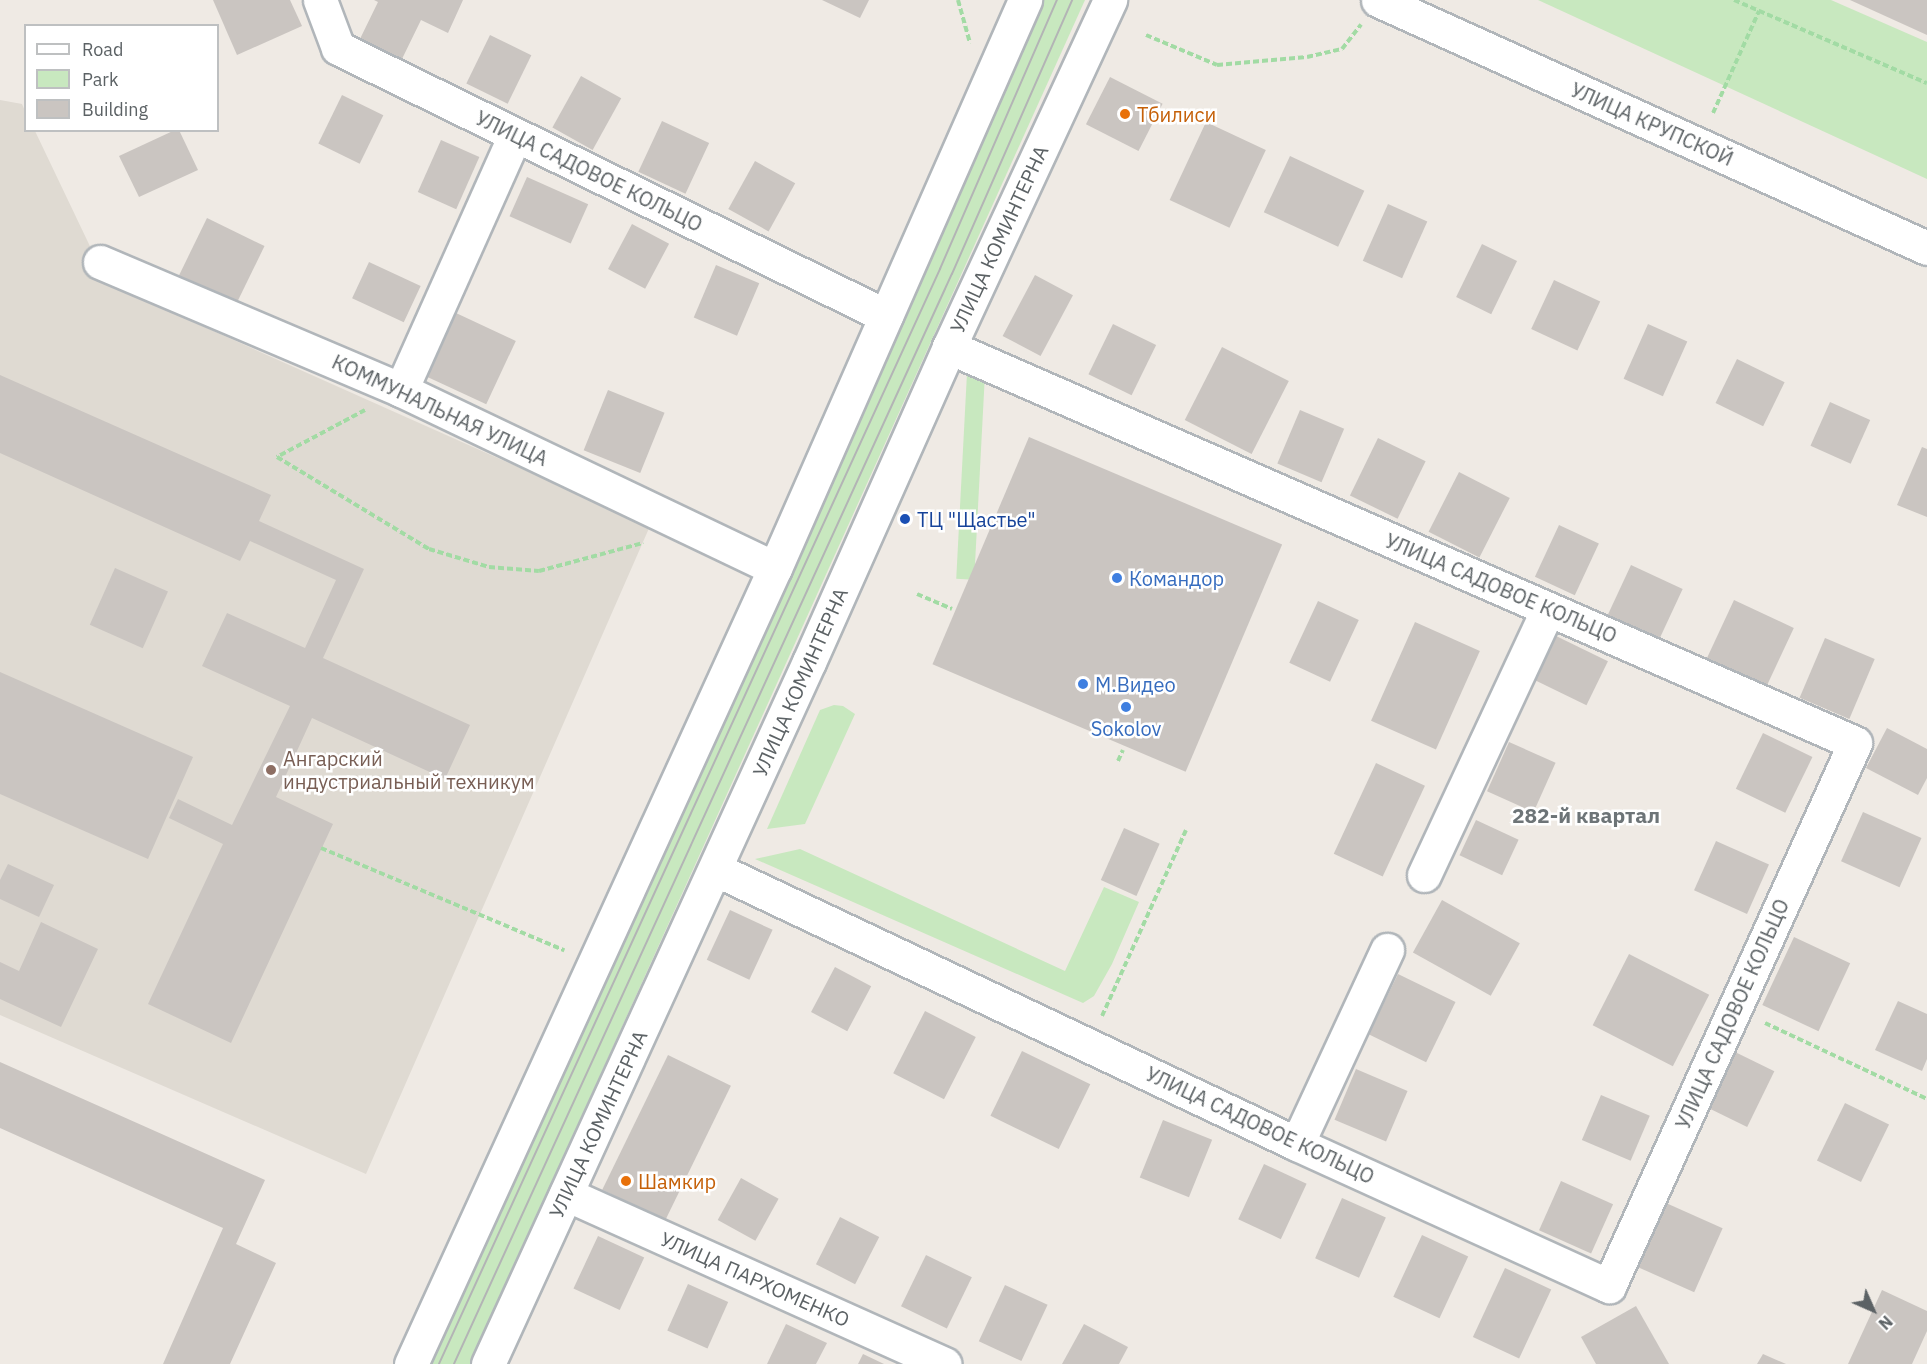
<!DOCTYPE html>
<meta charset="utf-8">
<style>
body{margin:0}
#map{position:relative;width:1927px;height:1364px;overflow:hidden;background:#efeae4;font-family:"IBM Plex Sans",sans-serif}
div>[style]{position:absolute}
.education>*{inset:0;background:#dfdad2}
.green>*{inset:0;background:#c8e8bf;transform-origin:0 0}
.building>*{inset:0;background:#cac5c1;transform-origin:0 0}
.path>*{height:4px;margin-top:-2px;transform-origin:0;background:repeating-linear-gradient(90deg,#a2dba4 0 6px,transparent 0 9px)}
.roads{filter:drop-shadow(2px 0 #b1b6ba) drop-shadow(-2px 0 #b1b6ba) drop-shadow(0 2px #b1b6ba) drop-shadow(0 -2px #b1b6ba)}
.minor>*{height:33px;margin:-16.5px;padding:0 16.5px;transform-origin:16.5px;border-radius:16.5px;background:#fff}
.tram>*{height:1.5px;margin:-0.75px;padding:0 0.75px;transform-origin:0.75px;border-radius:0.75px;background:#b3b4b5}
.dots>*{width:16px;height:16px;translate:-50% -50%;box-sizing:border-box;border:3px solid #fff;border-radius:50%}
span{translate:-50% -50%;white-space:nowrap;text-align:center;line-height:1.15;-webkit-text-stroke:5px #fff;paint-order:stroke}
.food-label{font-size:20px;color:#c56008}
.left{translate:0 -50%;text-align:left}
.street-label{font-size:20px;color:#5c6265}
.transit-label{font-size:20px;color:#164399}
.shop-label{font-size:20px;color:#366cbe}
.education-label{font-size:20px;color:#785e54}
.neighbourhood-label{font-size:21px;color:#6d7477;font-weight:700}
.legend{position:absolute;left:24px;top:24px;width:195px;height:108px;box-sizing:border-box;background:#fff;border:2px solid #bec0c1;margin:0;padding:8px 10px;list-style:none;font-size:18px;color:#5c6265}
.legend li{display:flex;align-items:center;gap:12px;height:30px}
.legend b{width:30px;border:2px solid #bec0c1}
.north{position:absolute;left:1843px;top:1280px;width:60px;height:60px;-webkit-text-stroke:4px #fff;paint-order:stroke;rotate:135deg;font-size:16px;font-weight:700;line-height:24px;text-align:center;color:#5c6265}
.north::after{content:'';display:block;margin:auto;width:21px;height:27px;background:#5c6265;clip-path:polygon(50% 0,100% 100%,50% 72%,0 100%)}
</style>
<div id="map">
<div class="education">
<div style="clip-path:polygon(0 100px,22px 104px,25px 111px,26px 130px,35px 131px,108px 284px,650px 526px,366px 1174px,0 1015px)"></div>
</div>
<div class="green">
<div style="clip-path:polygon(1037px 0,1085px 0,470px 1364px,428px 1364px)"></div>
<div style="clip-path:polygon(1538px 0,1831px 0,1927px 42px,1927px 179px)"></div>
<div style="left:967px;top:373px;width:18px;height:206px;rotate:3deg"></div>
<div style="clip-path:polygon(834px 705px,843px 706px,855px 714px,805px 824px,767px 829px,820px 710px)"></div>
<div style="clip-path:polygon(800px 849px,1065px 971px,1104px 887px,1139px 902px,1112px 964px,1094px 996px,1083px 1003px,755px 859px)"></div>
</div>
<div class="building">
<div style="clip-path:polygon(213px 0,290px 0,302px 26px,237px 55px)"></div>
<div style="clip-path:polygon(374px 0,463px 0,448px 33px,421px 20px,401px 61px,358px 43px,378px 2px)"></div>
<div style="clip-path:polygon(822px 0,869px 0,860px 18px)"></div>
<div style="clip-path:polygon(1850px 0,1927px 0,1927px 35px)"></div>
<div style="left:490px;top:35px;width:46px;height:54px;rotate:26deg"></div>
<div style="left:581px;top:76px;width:46px;height:59px;rotate:29deg"></div>
<div style="left:1110px;top:77px;width:59px;height:53px;rotate:27deg"></div>
<div style="left:342px;top:95px;width:46px;height:54px;rotate:26deg"></div>
<div style="left:662px;top:121px;width:52px;height:56px;rotate:25deg"></div>
<div style="left:1206px;top:122px;width:66px;height:86px;rotate:25deg"></div>
<div style="clip-path:polygon(175px 130px,179px 130px,198px 170px,139px 197px,119px 156px)"></div>
<div style="left:441px;top:140px;width:42px;height:57px;rotate:24deg"></div>
<div style="left:1290px;top:156px;width:82px;height:62px;rotate:25deg"></div>
<div style="left:755px;top:161px;width:46px;height:55px;rotate:29deg"></div>
<div style="left:527px;top:177px;width:67px;height:43px;rotate:24deg"></div>
<div style="left:1388px;top:204px;width:43px;height:62px;rotate:24deg"></div>
<div style="left:207px;top:218px;width:64px;height:67px;rotate:26deg"></div>
<div style="left:632px;top:224px;width:42px;height:51px;rotate:28deg"></div>
<div style="left:1482px;top:244px;width:39px;height:59px;rotate:26deg"></div>
<div style="left:369px;top:262px;width:57px;height:40px;rotate:25deg"></div>
<div style="left:716px;top:265px;width:47px;height:57px;rotate:23deg"></div>
<div style="left:1035px;top:275px;width:43px;height:69px;rotate:28deg"></div>
<div style="left:1554px;top:280px;width:51px;height:54px;rotate:25deg"></div>
<div style="left:456px;top:313px;width:66px;height:70px;rotate:25deg"></div>
<div style="left:1113px;top:324px;width:48px;height:56px;rotate:26deg"></div>
<div style="left:1648px;top:324px;width:43px;height:60px;rotate:24deg"></div>
<div style="left:1222px;top:347px;width:75px;height:82px;rotate:27deg"></div>
<div style="left:1737px;top:359px;width:53px;height:49px;rotate:26deg"></div>
<div style="clip-path:polygon(0 375px,271px 495px,259px 521px,364px 569px,323px 658px,470px 725px,445px 779px,312px 718px,276px 797px,333px 824px,231px 1043px,148px 1004px,223px 844px,169px 818px,178px 799px,232px 825px,290px 706px,202px 666px,227px 613px,305px 648px,336px 580px,250px 541px,240px 561px,0 453px)"></div>
<div style="left:608px;top:390px;width:61px;height:65px;rotate:22deg"></div>
<div style="left:1830px;top:402px;width:44px;height:48px;rotate:24deg"></div>
<div style="left:1300px;top:410px;width:48px;height:58px;rotate:23deg"></div>
<div style="left:1029px;top:437px;width:275px;height:247px;rotate:23deg"></div>
<div style="left:1378px;top:438px;width:53px;height:64px;rotate:26deg"></div>
<div style="clip-path:polygon(1922px 447px,1927px 449px,1927px 517px,1897px 505px)"></div>
<div style="left:1459px;top:472px;width:57px;height:67px;rotate:27deg"></div>
<div style="left:1559px;top:525px;width:44px;height:57px;rotate:25deg"></div>
<div style="left:1631px;top:565px;width:57px;height:57px;rotate:25deg"></div>
<div style="left:115px;top:568px;width:58px;height:62px;rotate:24deg"></div>
<div style="left:1734px;top:600px;width:66px;height:65px;rotate:25deg"></div>
<div style="left:1318px;top:601px;width:45px;height:68px;rotate:25deg"></div>
<div style="left:1415px;top:622px;width:71px;height:108px;rotate:24deg"></div>
<div style="left:1554px;top:635px;width:60px;height:49px;rotate:26deg"></div>
<div style="left:1825px;top:638px;width:54px;height:65px;rotate:23deg"></div>
<div style="clip-path:polygon(0 672px,193px 757px,148px 859px,0 794px)"></div>
<div style="clip-path:polygon(1887px 728px,1927px 749px,1927px 778px,1918px 795px,1866px 768px)"></div>
<div style="left:1763px;top:733px;width:55px;height:62px;rotate:26deg"></div>
<div style="left:1509px;top:742px;width:51px;height:54px;rotate:24deg"></div>
<div style="left:1376px;top:763px;width:54px;height:100px;rotate:25deg"></div>
<div style="left:1863px;top:812px;width:64px;height:54px;rotate:24deg"></div>
<div style="left:1476px;top:820px;width:47px;height:39px;rotate:25deg"></div>
<div style="left:1124px;top:828px;width:39px;height:57px;rotate:24deg"></div>
<div style="left:1716px;top:841px;width:58px;height:54px;rotate:24deg"></div>
<div style="clip-path:polygon(8px 864px,54px 885px,39px 917px,0 899px,0 880px)"></div>
<div style="left:1442px;top:900px;width:89px;height:60px;rotate:29deg"></div>
<div style="left:730px;top:910px;width:47px;height:55px;rotate:25deg"></div>
<div style="clip-path:polygon(41px 922px,98px 949px,61px 1027px,0 999px,0 962px,19px 971px)"></div>
<div style="left:1794px;top:937px;width:62px;height:75px;rotate:25deg"></div>
<div style="left:1629px;top:954px;width:90px;height:80px;rotate:27deg"></div>
<div style="left:835px;top:967px;width:41px;height:51px;rotate:28deg"></div>
<div style="left:1398px;top:974px;width:64px;height:67px;rotate:26deg"></div>
<div style="clip-path:polygon(1898px 1001px,1927px 1014px,1927px 1059px,1922px 1071px,1875px 1050px)"></div>
<div style="left:925px;top:1011px;width:57px;height:70px;rotate:27deg"></div>
<div style="left:1022px;top:1051px;width:76px;height:72px;rotate:26deg"></div>
<div style="left:1733px;top:1051px;width:46px;height:62px;rotate:26deg"></div>
<div style="left:668px;top:1055px;width:70px;height:150px;rotate:26deg"></div>
<div style="clip-path:polygon(0 1062px,265px 1180px,236px 1244px,276px 1263px,230px 1364px,163px 1364px,223px 1228px,0 1128px)"></div>
<div style="left:1356px;top:1069px;width:56px;height:55px;rotate:23deg"></div>
<div style="left:1601px;top:1095px;width:53px;height:49px;rotate:23deg"></div>
<div style="left:1845px;top:1103px;width:49px;height:64px;rotate:26deg"></div>
<div style="left:1163px;top:1120px;width:53px;height:62px;rotate:22deg"></div>
<div style="left:1264px;top:1164px;width:47px;height:61px;rotate:25deg"></div>
<div style="left:741px;top:1178px;width:43px;height:48px;rotate:29deg"></div>
<div style="left:1561px;top:1181px;width:57px;height:54px;rotate:24deg"></div>
<div style="left:1342px;top:1198px;width:48px;height:66px;rotate:24deg"></div>
<div style="left:1666px;top:1203px;width:62px;height:70px;rotate:24deg"></div>
<div style="left:840px;top:1217px;width:44px;height:53px;rotate:27deg"></div>
<div style="left:1422px;top:1235px;width:51px;height:68px;rotate:25deg"></div>
<div style="left:598px;top:1236px;width:51px;height:58px;rotate:25deg"></div>
<div style="left:926px;top:1255px;width:51px;height:57px;rotate:26deg"></div>
<div style="left:1505px;top:1268px;width:51px;height:76px;rotate:25deg"></div>
<div style="left:688px;top:1284px;width:44px;height:51px;rotate:24deg"></div>
<div style="left:1005px;top:1285px;width:47px;height:62px;rotate:25deg"></div>
<div style="clip-path:polygon(1882px 1290px,1927px 1311px,1927px 1331px,1912px 1364px,1848px 1364px)"></div>
<div style="clip-path:polygon(1636px 1306px,1669px 1364px,1596px 1364px,1581px 1337px)"></div>
<div style="clip-path:polygon(786px 1324px,827px 1343px,816px 1364px,767px 1364px)"></div>
<div style="clip-path:polygon(1084px 1324px,1128px 1347px,1119px 1364px,1062px 1364px)"></div>
<div style="clip-path:polygon(863px 1354px,884px 1364px,858px 1364px)"></div>
<div style="clip-path:polygon(1763px 1354px,1786px 1364px,1757px 1364px)"></div>
</div>
<div class="path">
<div style="left:958px;top:0;width:45px;rotate:74.4deg"></div>
<div style="left:1734px;top:0;width:210px;rotate:23.3deg"></div>
<div style="left:1146px;top:35px;width:77px;rotate:22.9deg"></div>
<div style="left:1217px;top:65px;width:90px;rotate:-5.1deg"></div>
<div style="left:1307px;top:57px;width:36px;rotate:-13deg"></div>
<div style="left:1342px;top:49px;width:31px;rotate:-52deg"></div>
<div style="left:1713px;top:113px;width:112px;rotate:-65.7deg"></div>
<div style="left:365px;top:410px;width:100px;rotate:151.9deg"></div>
<div style="left:277px;top:457px;width:178px;rotate:31.2deg"></div>
<div style="left:429px;top:549px;width:63px;rotate:16.7deg"></div>
<div style="left:489px;top:567px;width:50px;rotate:4.6deg"></div>
<div style="left:539px;top:571px;width:108px;rotate:-15.1deg"></div>
<div style="left:917px;top:594px;width:38px;rotate:23deg"></div>
<div style="left:1118px;top:761px;width:12px;rotate:-66deg"></div>
<div style="left:321px;top:848px;width:264px;rotate:22.8deg"></div>
<div style="left:1102px;top:1016px;width:204px;rotate:-65.7deg"></div>
<div style="left:1765px;top:1023px;width:179px;rotate:25.1deg"></div>
</div>
<div class="roads">
<div class="minor">
<div style="left:320px;top:0;width:51px;rotate:69.4deg"></div>
<div style="left:338px;top:48px;width:610px;rotate:26.06deg"></div>
<div style="left:1378px;top:0;width:602px;rotate:24.31deg"></div>
<div style="left:100px;top:262px;width:327px;rotate:23deg"></div>
<div style="left:401px;top:390px;width:414px;rotate:25.5deg"></div>
<div style="left:401px;top:390px;width:279px;rotate:-65.9deg"></div>
<div style="left:715px;top:869px;width:644px;rotate:25.29deg"></div>
<div style="left:1297px;top:1144px;width:343px;rotate:24.5deg"></div>
<div style="left:1609px;top:1286px;width:596px;rotate:-65.63deg"></div>
<div style="left:1855px;top:743px;width:989px;rotate:-156.39deg"></div>
<div style="left:1424px;top:875px;width:293px;rotate:-65deg"></div>
<div style="left:1297px;top:1144px;width:214px;rotate:-65.1deg"></div>
<div style="left:566px;top:1194px;width:415px;rotate:24.2deg"></div>
<div style="left:411px;top:1364px;width:875px;rotate:-65.43deg"></div>
<div style="left:775px;top:568px;width:621px;rotate:-66.24deg"></div>
<div style="left:488px;top:1364px;width:772px;rotate:-65.43deg"></div>
<div style="left:809px;top:662px;width:345px;rotate:-66deg"></div>
<div style="left:949px;top:347px;width:383px;rotate:-65.1deg"></div>
</div>
</div>
<div class="tram">
<div style="left:439px;top:1364px;width:1204px;rotate:-65.41deg"></div>
<div style="left:940px;top:269px;width:293px;rotate:-66.5deg"></div>
<div style="left:454px;top:1364px;width:1198px;rotate:-65.45deg"></div>
<div style="left:952px;top:274px;width:299px;rotate:-66.3deg"></div>
</div>
<div class="dots">
<div style="left:1125px;top:114px;background:#e8710a"></div>
<div style="left:905px;top:519px;background:#1a4fb4"></div>
<div style="left:1117px;top:578px;background:#3f7fe0"></div>
<div style="left:1083px;top:684px;background:#3f7fe0"></div>
<div style="left:1126px;top:707px;background:#3f7fe0"></div>
<div style="left:271px;top:770px;background:#8d6e63"></div>
<div style="left:626px;top:1181px;background:#e8710a"></div>
</div>
<div class="food-label">
<span class="left" style="left:1137px;top:114px">Тбилиси</span>
<span class="left" style="left:638px;top:1181px">Шамкир</span>
</div>
<div class="street-label">
<span style="left:1652px;top:124px;rotate:24deg">УЛИЦА КРУПСКОЙ</span>
<span style="left:589px;top:171px;rotate:26deg">УЛИЦА САДОВОЕ КОЛЬЦО</span>
<span style="left:999px;top:239px;rotate:-65deg">УЛИЦА КОМИНТЕРНА</span>
<span style="left:440px;top:410px;rotate:25deg">КОММУНАЛЬНАЯ УЛИЦА</span>
<span style="left:1501px;top:588px;rotate:23deg">УЛИЦА САДОВОЕ КОЛЬЦО</span>
<span style="left:800px;top:682px;rotate:-66deg">УЛИЦА КОМИНТЕРНА</span>
<span style="left:1732px;top:1014px;rotate:-66deg">УЛИЦА САДОВОЕ КОЛЬЦО</span>
<span style="left:598px;top:1124px;rotate:-65deg">УЛИЦА КОМИНТЕРНА</span>
<span style="left:1260px;top:1125px;rotate:25deg">УЛИЦА САДОВОЕ КОЛЬЦО</span>
<span style="left:755px;top:1279px;rotate:24deg">УЛИЦА ПАРХОМЕНКО</span>
</div>
<div class="transit-label">
<span class="left" style="left:917px;top:519px">ТЦ "Щастье"</span>
</div>
<div class="shop-label">
<span class="left" style="left:1129px;top:578px">Командор</span>
<span class="left" style="left:1095px;top:684px">М.Видео</span>
<span style="left:1126px;top:728px">Sokolov</span>
</div>
<div class="education-label">
<span class="left" style="left:283px;top:770px">Ангарский<br>индустриальный техникум</span>
</div>
<div class="neighbourhood-label">
<span style="left:1586px;top:815px">282-й квартал</span>
</div>
<ul class="legend">
<li><b style="height:8px;background:#fff"></b>Road</li>
<li><b style="height:16px;background:#c8e8bf"></b>Park</li>
<li><b style="height:16px;background:#cac5c1"></b>Building</li>
</ul>
<div class="north">N</div>
</div>
